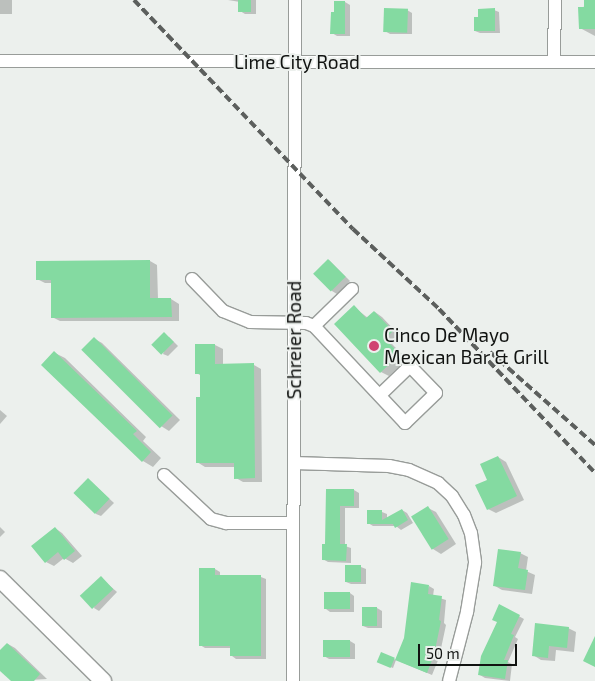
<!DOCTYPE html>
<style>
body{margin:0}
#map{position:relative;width:595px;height:681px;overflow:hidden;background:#ecf0ed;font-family:"Exo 2",sans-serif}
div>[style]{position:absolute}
.shadow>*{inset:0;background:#0003;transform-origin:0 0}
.building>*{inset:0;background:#84daa1;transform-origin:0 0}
.roads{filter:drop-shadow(1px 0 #989c99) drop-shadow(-1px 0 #989c99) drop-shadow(0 1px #989c99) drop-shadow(0 -1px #989c99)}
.minor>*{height:12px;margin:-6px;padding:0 6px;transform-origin:6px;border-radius:6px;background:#fff}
.major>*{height:16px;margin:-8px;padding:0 8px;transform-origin:8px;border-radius:8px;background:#fff}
.rail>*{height:4px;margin-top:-2px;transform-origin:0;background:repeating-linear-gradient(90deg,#5c5f5d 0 8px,transparent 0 12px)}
.dots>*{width:14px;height:14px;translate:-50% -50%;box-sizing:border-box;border:2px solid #ecf0ed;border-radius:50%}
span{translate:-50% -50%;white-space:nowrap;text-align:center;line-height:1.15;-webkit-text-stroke:4px #ecf0ed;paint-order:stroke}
.street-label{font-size:19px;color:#111311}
.poi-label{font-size:19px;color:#111311}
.left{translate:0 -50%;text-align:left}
.scale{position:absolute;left:418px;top:644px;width:99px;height:22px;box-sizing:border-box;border:2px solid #111311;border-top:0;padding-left:6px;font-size:15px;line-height:18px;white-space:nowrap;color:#111311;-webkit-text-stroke:4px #ecf0ed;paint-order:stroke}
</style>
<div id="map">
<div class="shadow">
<div style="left:0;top:0;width:12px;height:14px"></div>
<div style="clip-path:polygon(228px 0,256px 0,256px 14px,245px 14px,240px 11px,240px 2px)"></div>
<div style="clip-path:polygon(585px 0,595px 0,595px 36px,580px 28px)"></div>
<div style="clip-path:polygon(336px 2px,345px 2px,350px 5px,350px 36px,337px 36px,332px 33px)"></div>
<div style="clip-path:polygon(407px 10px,412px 13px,412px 34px,390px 34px,385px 31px)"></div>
<div style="clip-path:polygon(494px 10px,499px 12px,500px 33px,480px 33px,475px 31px)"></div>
<div style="clip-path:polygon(329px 260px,350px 281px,337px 294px,332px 291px)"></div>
<div style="clip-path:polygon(150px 261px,157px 265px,158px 299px,171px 299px,179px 304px,179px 321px,60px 321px,52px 317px,52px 283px,45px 283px,37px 279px)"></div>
<div style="clip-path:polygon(354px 307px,368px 318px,375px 312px,382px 317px,400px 336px,392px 344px,407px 359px,389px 376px,381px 372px)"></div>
<div style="clip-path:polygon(169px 337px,178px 346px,168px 356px,163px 354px)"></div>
<div style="clip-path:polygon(95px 339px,102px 343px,180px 420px,169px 431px,161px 426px,84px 350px)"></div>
<div style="clip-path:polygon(215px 345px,223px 349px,223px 365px,254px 365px,261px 369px,262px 482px,243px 482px,236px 478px,236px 467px,205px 467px,197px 462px,201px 398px,201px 376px,197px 373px)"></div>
<div style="clip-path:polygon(55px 353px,65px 358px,146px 437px,143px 441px,161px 458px,153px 467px,143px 461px)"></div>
<div style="clip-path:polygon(0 410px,7px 416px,0 424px)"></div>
<div style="clip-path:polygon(498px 457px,506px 462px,524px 500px,496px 513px,488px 509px,489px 480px)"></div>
<div style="clip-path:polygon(88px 479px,114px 503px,101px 516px,96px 514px)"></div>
<div style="clip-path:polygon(327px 490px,354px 490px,359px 493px,359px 508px,345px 508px,345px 546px,351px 548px,351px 563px,328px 562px,323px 559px,326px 545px)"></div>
<div style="clip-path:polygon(428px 508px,436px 512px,456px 544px,441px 554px,433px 549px)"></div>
<div style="clip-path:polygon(402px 510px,407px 513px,413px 523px,401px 530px,396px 526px,373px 526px,368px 523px,382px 512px,387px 514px,387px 518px)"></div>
<div style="clip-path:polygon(0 527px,5px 532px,0 537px)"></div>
<div style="clip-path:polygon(55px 528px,62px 533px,82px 556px,73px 563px,64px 558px,54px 566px,46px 562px)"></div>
<div style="clip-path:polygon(520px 553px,528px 557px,526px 571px,535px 575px,532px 594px,502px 590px,495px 586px)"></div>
<div style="clip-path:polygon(361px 567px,366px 569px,366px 584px,351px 584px,346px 582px)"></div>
<div style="clip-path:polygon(215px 569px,220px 572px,220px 577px,261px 577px,266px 579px,266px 659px,236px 659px,232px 656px,232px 648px,205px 648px,200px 645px)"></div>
<div style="clip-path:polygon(101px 578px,117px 592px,99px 611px,94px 608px)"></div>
<div style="clip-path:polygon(429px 586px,434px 589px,433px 596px,446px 600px,444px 623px,446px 625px,439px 658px,432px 675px,401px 662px)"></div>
<div style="clip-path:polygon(350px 593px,354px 596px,354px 612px,330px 612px,326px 609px)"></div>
<div style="clip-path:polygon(500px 606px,524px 619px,515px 637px,518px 639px,508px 662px,512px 664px,510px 681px,485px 678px,480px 675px,498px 622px)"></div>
<div style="clip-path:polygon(377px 608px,382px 611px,382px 628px,368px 628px,363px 626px)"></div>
<div style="clip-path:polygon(568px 628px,576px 632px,574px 652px,556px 650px,555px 661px,541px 660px,533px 655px)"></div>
<div style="clip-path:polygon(324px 641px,350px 641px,355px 644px,355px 659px,329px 659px,324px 656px)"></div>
<div style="clip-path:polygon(8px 644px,15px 648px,47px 679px,13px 681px,0 669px,0 652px)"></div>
<div style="clip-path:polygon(394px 659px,396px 660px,393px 668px,381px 663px)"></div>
</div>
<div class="building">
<div style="left:238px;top:0;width:13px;height:12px"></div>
<div style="clip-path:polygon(584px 0,595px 0,595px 29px,579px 29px,578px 7px,584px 7px)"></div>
<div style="clip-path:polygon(334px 1px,345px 1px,345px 34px,330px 34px,331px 12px,334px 12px)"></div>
<div style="left:384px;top:8px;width:24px;height:24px;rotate:2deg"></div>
<div style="clip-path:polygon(495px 8px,495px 31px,474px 31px,474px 17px,478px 17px,478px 9px)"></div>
<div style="left:328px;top:259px;width:25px;height:21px;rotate:45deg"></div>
<div style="clip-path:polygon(150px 260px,150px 298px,171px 298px,172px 317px,51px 318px,51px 280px,36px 280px,36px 261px)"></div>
<div style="clip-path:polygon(354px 305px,366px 318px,374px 311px,393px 331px,385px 339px,400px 354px,380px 373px,334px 324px)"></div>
<div style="left:164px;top:332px;width:14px;height:18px;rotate:45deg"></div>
<div style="left:94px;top:337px;width:111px;height:18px;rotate:45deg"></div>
<div style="clip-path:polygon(195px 344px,215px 344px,215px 364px,254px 363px,255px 478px,234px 479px,234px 463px,196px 463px,196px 397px,200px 397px,200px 374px,195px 374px)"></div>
<div style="clip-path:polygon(54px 351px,137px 431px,133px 434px,151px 452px,142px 462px,41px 365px)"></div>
<div style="clip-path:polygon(498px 456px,517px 496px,487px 510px,475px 485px,487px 480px,480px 464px)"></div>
<div style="left:88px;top:478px;width:30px;height:21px;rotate:44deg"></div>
<div style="clip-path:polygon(326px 489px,354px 489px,354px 506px,340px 506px,340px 544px,347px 544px,346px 561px,322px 560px,322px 544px,325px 544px)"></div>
<div style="left:428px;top:506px;width:39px;height:20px;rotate:58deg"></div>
<div style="clip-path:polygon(402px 509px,408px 520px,395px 528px,393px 524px,367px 524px,367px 510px,382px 510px,382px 520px)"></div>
<div style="clip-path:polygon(55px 527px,75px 551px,64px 560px,58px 552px,45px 563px,31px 546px)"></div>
<div style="clip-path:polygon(498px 549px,521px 552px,518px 568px,528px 570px,525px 590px,493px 586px)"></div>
<div style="left:345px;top:565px;width:16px;height:17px"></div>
<div style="clip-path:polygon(199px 568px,215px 568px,215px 575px,261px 575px,261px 656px,230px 656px,230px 646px,199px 646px)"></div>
<div style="left:101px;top:576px;width:18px;height:29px;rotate:47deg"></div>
<div style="clip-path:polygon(411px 582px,429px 585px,428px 594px,442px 596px,439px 620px,441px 621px,434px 655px,427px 673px,395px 660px,404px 638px)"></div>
<div style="left:324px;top:592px;width:26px;height:17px"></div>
<div style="clip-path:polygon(499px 604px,520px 615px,511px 634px,514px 635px,504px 660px,508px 660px,505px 679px,478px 675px,481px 656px,497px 622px,492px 620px)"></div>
<div style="left:362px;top:607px;width:15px;height:19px"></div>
<div style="clip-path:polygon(535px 623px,569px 627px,567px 648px,549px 646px,548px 658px,532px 656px)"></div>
<div style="clip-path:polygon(595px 636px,595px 667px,583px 661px)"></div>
<div style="left:323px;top:640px;width:27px;height:17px"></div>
<div style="clip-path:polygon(7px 643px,40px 674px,34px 681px,11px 681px,0 671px,0 650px)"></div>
<div style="left:381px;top:652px;width:15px;height:11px;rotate:23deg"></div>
</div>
<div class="roads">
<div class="minor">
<div style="left:0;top:61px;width:595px;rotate:0.1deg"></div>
<div style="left:554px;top:62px;width:62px;rotate:-89.1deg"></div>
<div style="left:192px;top:279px;width:45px;rotate:45.9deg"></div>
<div style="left:223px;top:311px;width:29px;rotate:22deg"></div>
<div style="left:250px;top:322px;width:56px;rotate:1deg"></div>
<div style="left:306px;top:323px;width:9px;rotate:21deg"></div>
<div style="left:314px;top:326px;width:133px;rotate:46.8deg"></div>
<div style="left:405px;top:423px;width:43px;rotate:-44.1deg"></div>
<div style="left:436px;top:393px;width:37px;rotate:-134deg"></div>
<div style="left:410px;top:366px;width:42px;rotate:136deg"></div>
<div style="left:314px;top:326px;width:53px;rotate:-44.2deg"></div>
<div style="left:294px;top:463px;width:95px;rotate:1.8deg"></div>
<div style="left:389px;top:466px;width:20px;rotate:11deg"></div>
<div style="left:409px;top:470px;width:32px;rotate:24deg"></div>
<div style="left:438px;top:483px;width:19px;rotate:43deg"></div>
<div style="left:452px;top:496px;width:22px;rotate:58deg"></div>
<div style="left:464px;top:515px;width:19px;rotate:69deg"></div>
<div style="left:471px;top:533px;width:30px;rotate:82deg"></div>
<div style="left:475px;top:563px;width:50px;rotate:99.3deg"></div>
<div style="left:467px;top:612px;width:71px;rotate:104.6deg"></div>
<div style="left:164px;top:475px;width:64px;rotate:43.1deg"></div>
<div style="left:211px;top:519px;width:16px;rotate:15deg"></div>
<div style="left:226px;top:523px;width:67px"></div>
<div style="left:293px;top:681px;width:681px;rotate:-89.83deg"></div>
</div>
<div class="major">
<div style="left:0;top:579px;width:145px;rotate:44.7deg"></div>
</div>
</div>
<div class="rail">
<div style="left:134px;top:0;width:317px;rotate:46.3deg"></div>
<div style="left:353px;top:229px;width:117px;rotate:42.9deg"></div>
<div style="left:439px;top:309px;width:226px;rotate:46.4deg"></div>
<div style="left:490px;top:352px;width:140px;rotate:41.5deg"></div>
</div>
<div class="dots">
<div style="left:374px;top:346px;background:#d04372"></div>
</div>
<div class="street-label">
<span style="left:297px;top:62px">Lime City Road</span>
<span style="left:294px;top:340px;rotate:-90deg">Schreier Road</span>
</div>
<div class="poi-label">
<span class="left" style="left:384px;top:346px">Cinco De Mayo<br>Mexican Bar &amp; Grill</span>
</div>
<div class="scale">50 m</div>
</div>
